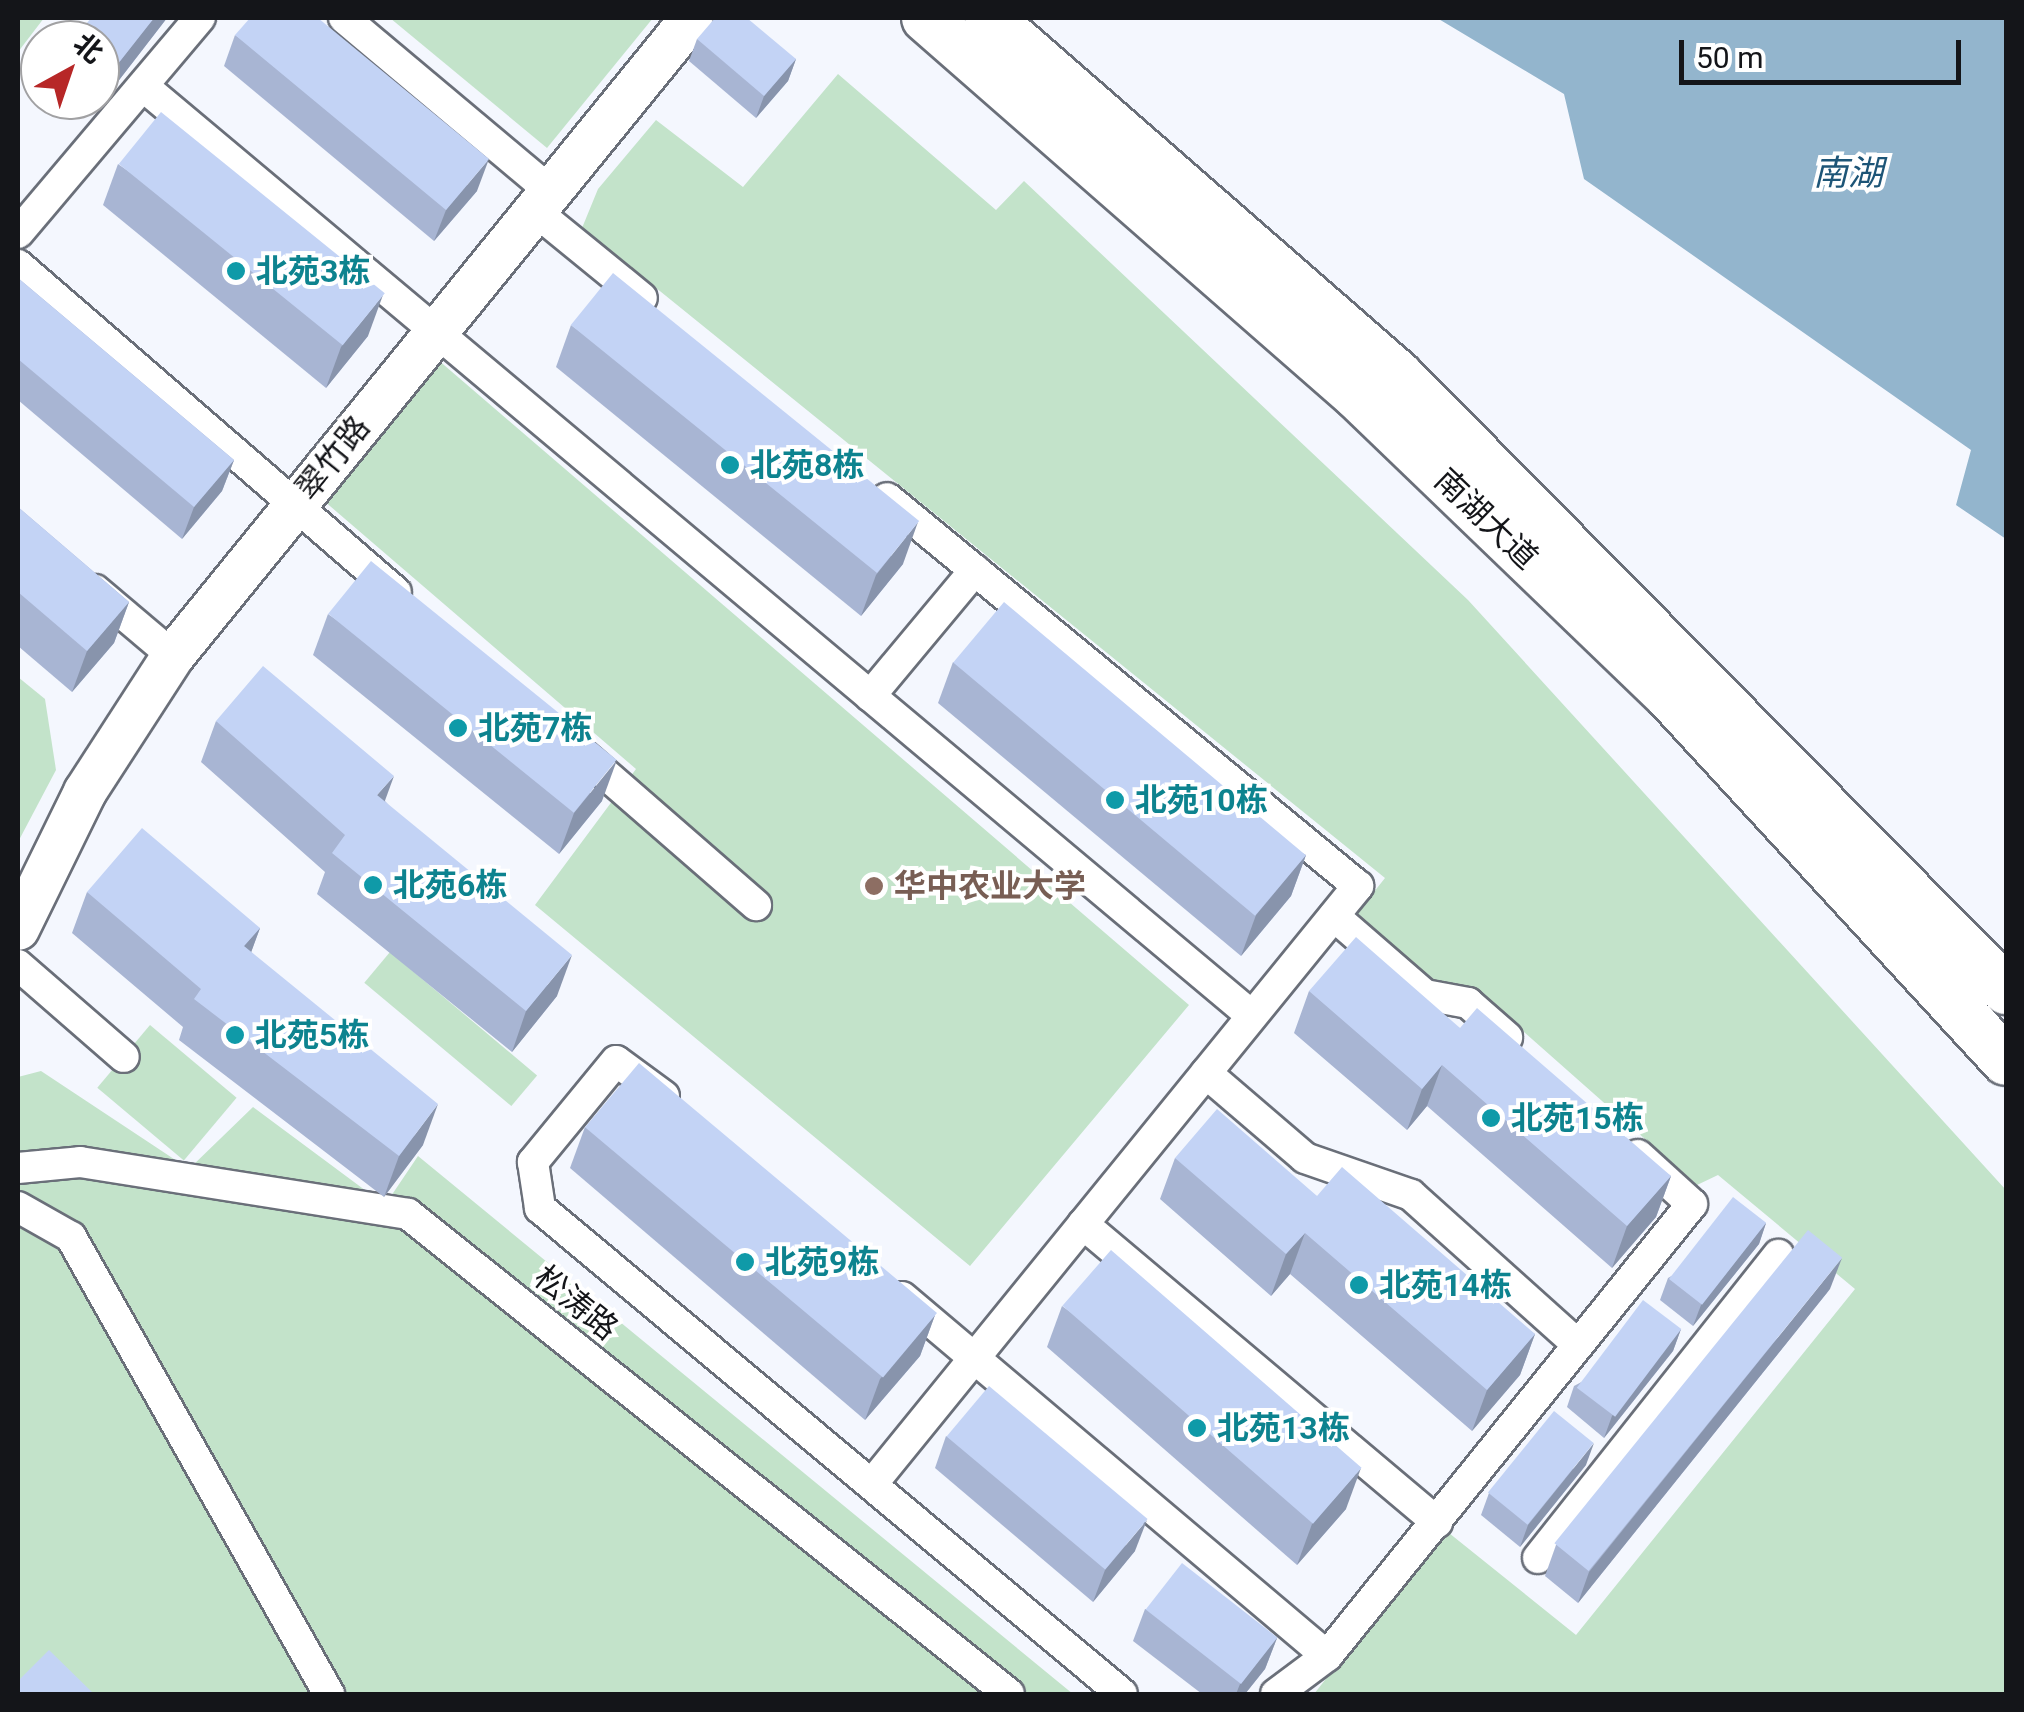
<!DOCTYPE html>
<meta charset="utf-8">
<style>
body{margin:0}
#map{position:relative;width:2024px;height:1712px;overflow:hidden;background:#f4f7fe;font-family:Roboto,"Noto Sans SC",sans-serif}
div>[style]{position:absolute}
.green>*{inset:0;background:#c3e3ca;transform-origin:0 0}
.water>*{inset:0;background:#93b5cd}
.roads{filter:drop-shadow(2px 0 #6a6f79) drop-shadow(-2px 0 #6a6f79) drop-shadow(0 2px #6a6f79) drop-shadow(0 -2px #6a6f79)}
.street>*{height:30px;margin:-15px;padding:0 15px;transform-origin:15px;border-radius:15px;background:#fff}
.secondary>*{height:42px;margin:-21px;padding:0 21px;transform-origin:21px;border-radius:21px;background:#fff}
.primary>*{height:48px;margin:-24px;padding:0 24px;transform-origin:24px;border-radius:24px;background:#fff}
.wall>*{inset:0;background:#a8b5d3}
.shaded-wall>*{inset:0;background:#8894ac}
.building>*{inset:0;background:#c3d3f5;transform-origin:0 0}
.dots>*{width:28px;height:28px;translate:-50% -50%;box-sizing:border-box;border:5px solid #fff;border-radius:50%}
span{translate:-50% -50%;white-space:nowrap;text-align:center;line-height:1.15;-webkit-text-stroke:8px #fff;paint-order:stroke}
.culture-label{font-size:32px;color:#0d838f;font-weight:700}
.left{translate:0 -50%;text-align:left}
.street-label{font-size:32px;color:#141519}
.education-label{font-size:32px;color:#785e54;font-weight:700}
.water-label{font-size:35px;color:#1d5577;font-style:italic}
.frame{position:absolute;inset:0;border:20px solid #141519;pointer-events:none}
.north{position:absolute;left:20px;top:20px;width:100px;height:100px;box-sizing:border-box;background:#fff;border:2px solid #a1a1a3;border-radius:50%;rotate:40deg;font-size:28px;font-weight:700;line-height:40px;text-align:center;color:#141519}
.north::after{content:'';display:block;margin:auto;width:35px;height:45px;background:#b72727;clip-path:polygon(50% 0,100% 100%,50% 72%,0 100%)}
.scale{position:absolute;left:1679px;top:40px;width:282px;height:45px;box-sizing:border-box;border:5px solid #141519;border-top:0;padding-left:12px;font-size:30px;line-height:35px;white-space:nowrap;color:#141519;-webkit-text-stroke:8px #fff;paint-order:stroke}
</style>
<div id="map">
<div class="green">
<div style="clip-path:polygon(18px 18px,44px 18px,18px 52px)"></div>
<div style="clip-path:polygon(390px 18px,653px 18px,547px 148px)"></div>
<div style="clip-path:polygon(838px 74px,996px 210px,1024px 181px,1468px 600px,2006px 1190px,2006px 1694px,1314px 1694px,1444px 1529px,1576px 1635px,1855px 1289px,1718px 1175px,1697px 1185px,1473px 987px,1433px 985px,1354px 917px,1385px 878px,582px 228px,598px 189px,656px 120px,743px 187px)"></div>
<div style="clip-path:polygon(430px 353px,1189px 1005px,970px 1266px,535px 905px,636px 769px,316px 494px)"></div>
<div style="clip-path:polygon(18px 677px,45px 699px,56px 770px,18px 842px)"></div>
<div style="left:390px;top:952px;width:192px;height:40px;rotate:40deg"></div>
<div style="left:150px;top:1025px;width:113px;height:82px;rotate:40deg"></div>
<div style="clip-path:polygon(41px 1071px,189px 1169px,253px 1107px,385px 1205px,418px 1156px,1073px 1694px,18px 1694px,18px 1077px)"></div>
</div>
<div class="water">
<div style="clip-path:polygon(1437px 18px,2006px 18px,2006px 539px,1956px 505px,1971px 450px,1584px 179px,1564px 94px)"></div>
</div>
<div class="roads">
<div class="street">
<div style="left:344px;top:18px;width:269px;rotate:40deg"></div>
<div style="left:143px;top:86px;width:1447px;rotate:39.98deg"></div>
<div style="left:534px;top:210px;width:139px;rotate:39.2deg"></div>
<div style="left:18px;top:233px;width:282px;rotate:-49.8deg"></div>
<div style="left:18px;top:265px;width:500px;rotate:40.9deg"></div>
<div style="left:95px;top:590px;width:102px;rotate:40.2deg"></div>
<div style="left:870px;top:696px;width:164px;rotate:-50.2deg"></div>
<div style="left:581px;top:753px;width:232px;rotate:41deg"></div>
<div style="left:1334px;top:916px;width:121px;rotate:41deg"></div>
<div style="left:1425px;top:995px;width:44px;rotate:10.5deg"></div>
<div style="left:1468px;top:1003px;width:52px;rotate:41.1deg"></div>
<div style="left:18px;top:965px;width:140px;rotate:41deg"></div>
<div style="left:1206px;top:1073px;width:130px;rotate:40.6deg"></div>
<div style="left:1305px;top:1158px;width:112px;rotate:19.2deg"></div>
<div style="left:1411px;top:1195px;width:224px;rotate:41.9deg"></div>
<div style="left:664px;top:1096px;width:59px;rotate:-143.9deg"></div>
<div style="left:616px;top:1061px;width:131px;rotate:129.4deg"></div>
<div style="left:533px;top:1162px;width:47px;rotate:81.3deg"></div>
<div style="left:540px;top:1208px;width:758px;rotate:39.86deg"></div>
<div style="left:18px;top:1168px;width:62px;rotate:-5.5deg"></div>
<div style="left:80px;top:1162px;width:332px;rotate:9deg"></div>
<div style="left:408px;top:1214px;width:769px;rotate:38.61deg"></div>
<div style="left:18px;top:1207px;width:61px;rotate:29.5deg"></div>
<div style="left:71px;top:1237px;width:525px;rotate:60.55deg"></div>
<div style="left:1083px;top:1224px;width:463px;rotate:40.1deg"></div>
<div style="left:902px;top:1297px;width:556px;rotate:40.19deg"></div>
<div style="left:872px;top:1484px;width:771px;rotate:-50.9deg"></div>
<div style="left:1358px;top:886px;width:610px;rotate:-140.52deg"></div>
<div style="left:1538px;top:1558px;width:387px;rotate:-51.6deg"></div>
<div style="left:1276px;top:1694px;width:64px;rotate:-36.7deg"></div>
<div style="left:1327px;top:1656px;width:581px;rotate:-51.08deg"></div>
<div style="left:1692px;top:1204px;width:73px;rotate:-137.8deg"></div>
</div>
<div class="secondary">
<div style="left:18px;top:929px;width:153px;rotate:-63.9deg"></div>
<div style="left:85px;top:792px;width:162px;rotate:-57.1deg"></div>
<div style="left:173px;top:656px;width:822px;rotate:-50.87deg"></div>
</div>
<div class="primary">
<div style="left:926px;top:18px;width:574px;rotate:41.19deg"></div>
<div style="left:1358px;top:396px;width:429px;rotate:43.9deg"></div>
<div style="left:1667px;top:693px;width:500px;rotate:47.35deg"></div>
<div style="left:989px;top:18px;width:543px;rotate:41.12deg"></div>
<div style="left:1398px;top:375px;width:865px;rotate:45.33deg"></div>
</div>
</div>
<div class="wall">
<div style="clip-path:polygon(167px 18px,106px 97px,100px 92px,100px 40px,76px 40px,78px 34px)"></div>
<div style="clip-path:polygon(235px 35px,477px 191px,434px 241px,224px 66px)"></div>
<div style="clip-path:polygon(697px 39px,796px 59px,788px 81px,756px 118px,689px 61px)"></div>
<div style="clip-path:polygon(118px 164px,368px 336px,326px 388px,103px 205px)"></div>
<div style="clip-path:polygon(18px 278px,234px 460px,222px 491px,182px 539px,18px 400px)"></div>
<div style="clip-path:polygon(571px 325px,903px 564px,861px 616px,556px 367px)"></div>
<div style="clip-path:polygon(18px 507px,129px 602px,114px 643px,72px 692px,18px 646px)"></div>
<div style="clip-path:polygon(328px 614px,602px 801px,559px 854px,313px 655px)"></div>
<div style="clip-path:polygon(953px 662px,1306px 855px,1291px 896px,1241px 956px,938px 703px)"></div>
<div style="clip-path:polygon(216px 721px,385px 801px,557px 996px,512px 1052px,317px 894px,325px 872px,201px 762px)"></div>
<div style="clip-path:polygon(87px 892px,260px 928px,251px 952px,423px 1145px,384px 1197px,179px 1040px,183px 1027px,72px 933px)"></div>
<div style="clip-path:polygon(1309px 991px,1460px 1028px,1671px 1176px,1656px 1217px,1612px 1268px,1427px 1106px,1407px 1130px,1294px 1033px)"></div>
<div style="clip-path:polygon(585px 1127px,935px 1315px,920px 1356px,865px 1420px,570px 1168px)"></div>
<div style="clip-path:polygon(1175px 1158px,1317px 1196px,1535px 1334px,1520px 1375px,1472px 1431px,1290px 1274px,1271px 1296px,1160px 1199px)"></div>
<div style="clip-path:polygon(1766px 1223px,1759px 1244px,1693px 1326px,1660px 1300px,1668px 1278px)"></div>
<div style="clip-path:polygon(1830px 1289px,1578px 1603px,1545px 1576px,1556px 1545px)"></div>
<div style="clip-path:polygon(1062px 1306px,1346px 1509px,1297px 1565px,1047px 1347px)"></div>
<div style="clip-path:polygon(1681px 1329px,1673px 1351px,1604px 1438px,1567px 1407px,1574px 1386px)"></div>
<div style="clip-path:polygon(946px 1436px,1135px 1551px,1093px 1602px,935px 1468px)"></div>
<div style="clip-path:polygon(1586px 1465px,1520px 1547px,1481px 1515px,1489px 1493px)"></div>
<div style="clip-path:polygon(1145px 1609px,1277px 1638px,1265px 1669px,1245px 1694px,1202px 1694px,1133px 1641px)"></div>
</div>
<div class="shaded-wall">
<div style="clip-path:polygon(154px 18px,167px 18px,106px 97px,117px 65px)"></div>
<div style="clip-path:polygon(796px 59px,788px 81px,756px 118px,764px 96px)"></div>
<div style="clip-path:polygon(489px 159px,477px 191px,434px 241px,446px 210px)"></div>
<div style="clip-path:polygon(383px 295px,368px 336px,326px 388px,341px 347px)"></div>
<div style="clip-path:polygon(234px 460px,222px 491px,182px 539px,194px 507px)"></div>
<div style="clip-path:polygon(918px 522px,903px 564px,861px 616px,876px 575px)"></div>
<div style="clip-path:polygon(129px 602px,114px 643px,72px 692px,87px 651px)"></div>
<div style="clip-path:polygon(617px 760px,602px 801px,559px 854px,574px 813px)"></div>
<div style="clip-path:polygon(394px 776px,379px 817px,377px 795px)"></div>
<div style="clip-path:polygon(1306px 855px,1291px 896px,1241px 956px,1256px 915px)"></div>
<div style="clip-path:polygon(260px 928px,245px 969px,244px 946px)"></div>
<div style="clip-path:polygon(572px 955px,557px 996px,512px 1052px,526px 1011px)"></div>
<div style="clip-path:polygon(1442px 1065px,1427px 1106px,1407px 1130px,1422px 1089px)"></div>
<div style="clip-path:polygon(438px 1104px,423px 1145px,384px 1197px,399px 1156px)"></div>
<div style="clip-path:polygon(1671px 1176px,1656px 1217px,1612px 1268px,1627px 1226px)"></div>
<div style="clip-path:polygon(1766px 1223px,1759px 1244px,1693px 1326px,1701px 1305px)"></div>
<div style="clip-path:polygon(1305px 1233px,1290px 1274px,1271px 1296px,1286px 1254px)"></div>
<div style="clip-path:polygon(1842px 1258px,1830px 1289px,1578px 1603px,1589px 1572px)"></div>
<div style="clip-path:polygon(935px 1315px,920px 1356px,865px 1420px,880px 1379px)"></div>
<div style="clip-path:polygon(1681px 1329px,1673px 1351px,1604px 1438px,1612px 1416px)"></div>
<div style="clip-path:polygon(1535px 1334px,1520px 1375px,1472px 1431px,1487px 1390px)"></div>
<div style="clip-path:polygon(1594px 1443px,1586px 1465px,1520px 1547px,1528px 1525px)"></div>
<div style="clip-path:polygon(1361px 1468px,1346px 1509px,1297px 1565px,1312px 1524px)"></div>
<div style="clip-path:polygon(1147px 1520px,1135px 1551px,1093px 1602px,1105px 1570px)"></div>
<div style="clip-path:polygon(1277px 1638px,1265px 1669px,1245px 1694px,1236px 1694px,1240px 1684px)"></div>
</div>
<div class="building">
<div style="clip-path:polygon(91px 18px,154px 18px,117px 65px,100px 51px,100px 40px,86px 40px,78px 34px)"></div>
<div style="clip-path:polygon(250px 18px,318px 18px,489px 159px,446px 210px,235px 35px)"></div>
<div style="clip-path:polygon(715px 18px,747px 18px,796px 59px,764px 96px,697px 39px)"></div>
<div style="left:161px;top:112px;width:288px;height:67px;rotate:39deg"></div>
<div style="left:613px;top:273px;width:394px;height:67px;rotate:39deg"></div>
<div style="clip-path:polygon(18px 278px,234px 460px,194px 507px,18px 359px)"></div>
<div style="clip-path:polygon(18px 507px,129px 602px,87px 651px,18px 592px)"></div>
<div style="left:371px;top:561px;width:316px;height:68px;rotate:39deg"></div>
<div style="left:1004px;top:602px;width:394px;height:79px;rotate:40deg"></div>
<div style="clip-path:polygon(263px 666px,394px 776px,377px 795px,572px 955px,526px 1011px,332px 853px,345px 835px,216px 721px)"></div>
<div style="clip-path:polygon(142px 828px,260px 928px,244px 946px,438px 1104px,399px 1156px,194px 999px,201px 989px,87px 892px)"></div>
<div style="clip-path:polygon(1356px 937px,1460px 1028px,1477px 1008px,1671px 1176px,1627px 1226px,1442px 1065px,1422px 1089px,1309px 991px)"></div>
<div style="left:639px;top:1063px;width:389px;height:84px;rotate:40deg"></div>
<div style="clip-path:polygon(1217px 1109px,1317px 1196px,1342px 1167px,1535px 1334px,1487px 1390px,1305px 1233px,1286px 1254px,1175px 1158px)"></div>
<div style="left:1733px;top:1197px;width:42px;height:104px;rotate:38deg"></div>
<div style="left:1808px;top:1230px;width:44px;height:403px;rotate:39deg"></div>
<div style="left:1111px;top:1250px;width:332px;height:74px;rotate:41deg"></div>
<div style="left:1643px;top:1300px;width:48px;height:110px;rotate:37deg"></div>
<div style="left:989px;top:1386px;width:207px;height:66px;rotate:40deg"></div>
<div style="left:1554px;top:1411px;width:51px;height:105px;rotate:39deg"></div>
<div style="left:1182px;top:1563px;width:121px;height:59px;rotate:38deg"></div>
<div style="clip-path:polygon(49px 1650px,94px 1694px,18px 1694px,18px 1681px)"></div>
</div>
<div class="dots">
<div style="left:236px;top:271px;background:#0f9aa8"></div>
<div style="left:730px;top:465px;background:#0f9aa8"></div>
<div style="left:458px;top:728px;background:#0f9aa8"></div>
<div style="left:1115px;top:800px;background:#0f9aa8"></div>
<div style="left:373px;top:885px;background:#0f9aa8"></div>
<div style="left:874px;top:886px;background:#8d6e63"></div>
<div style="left:235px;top:1035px;background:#0f9aa8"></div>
<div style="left:1491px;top:1118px;background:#0f9aa8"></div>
<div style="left:745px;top:1262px;background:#0f9aa8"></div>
<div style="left:1359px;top:1285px;background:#0f9aa8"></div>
<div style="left:1197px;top:1428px;background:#0f9aa8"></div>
</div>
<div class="culture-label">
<span class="left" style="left:256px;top:271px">北苑3栋</span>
<span class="left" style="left:750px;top:465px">北苑8栋</span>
<span class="left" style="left:478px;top:728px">北苑7栋</span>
<span class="left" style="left:1135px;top:800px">北苑10栋</span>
<span class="left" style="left:393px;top:885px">北苑6栋</span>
<span class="left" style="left:255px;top:1035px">北苑5栋</span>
<span class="left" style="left:1511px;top:1118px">北苑15栋</span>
<span class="left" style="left:765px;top:1262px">北苑9栋</span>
<span class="left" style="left:1379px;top:1285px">北苑14栋</span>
<span class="left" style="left:1217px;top:1428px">北苑13栋</span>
</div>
<div class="street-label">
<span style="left:333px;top:458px;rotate:-51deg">翠竹路</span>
<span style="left:1486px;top:519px;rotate:44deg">南湖大道</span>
<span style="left:576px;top:1303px;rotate:39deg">松涛路</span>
</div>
<div class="education-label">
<span class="left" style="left:894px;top:886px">华中农业大学</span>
</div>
<div class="water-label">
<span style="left:1848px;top:174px">南湖</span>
</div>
<div class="frame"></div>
<div class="north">北</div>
<div class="scale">50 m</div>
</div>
